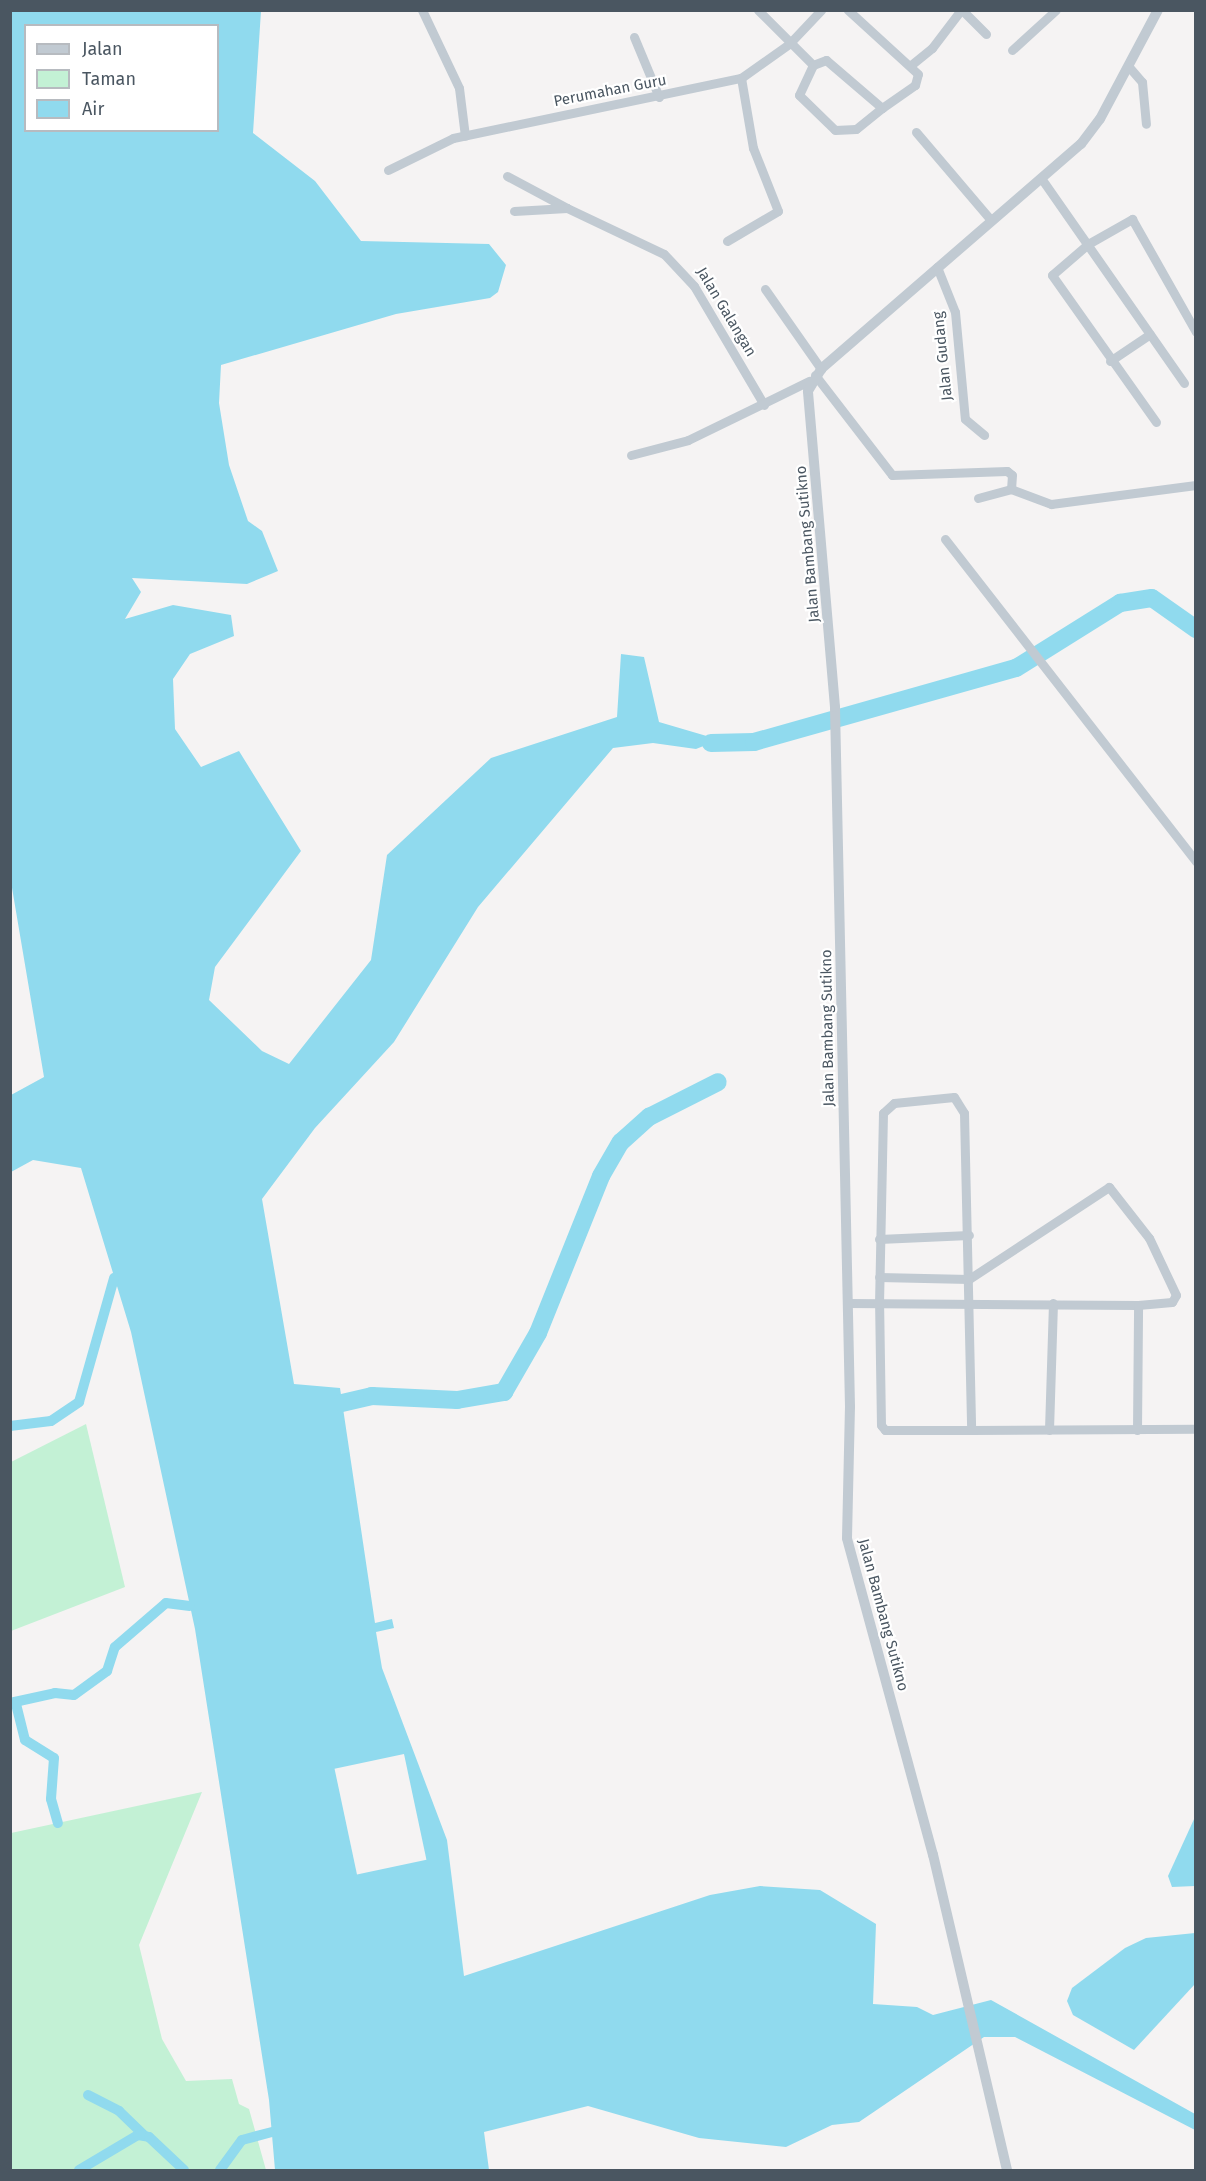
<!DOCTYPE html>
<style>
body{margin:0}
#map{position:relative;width:1206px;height:2181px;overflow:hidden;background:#f5f3f3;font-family:"Fira Sans",sans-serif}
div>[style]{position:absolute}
.green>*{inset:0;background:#c3f1d5}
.water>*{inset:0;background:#90daee}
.pier>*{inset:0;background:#f5f3f3;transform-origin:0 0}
.canal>*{height:10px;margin:-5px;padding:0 5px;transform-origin:5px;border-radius:5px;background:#90daee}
.river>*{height:18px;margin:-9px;padding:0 9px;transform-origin:9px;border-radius:9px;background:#90daee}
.minor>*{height:9px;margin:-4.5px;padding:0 4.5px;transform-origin:4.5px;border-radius:4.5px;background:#c1cad2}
.tertiary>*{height:10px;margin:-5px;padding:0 5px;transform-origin:5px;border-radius:5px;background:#c1cad2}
span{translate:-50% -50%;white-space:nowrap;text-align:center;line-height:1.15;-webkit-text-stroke:4.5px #fff;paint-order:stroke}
.street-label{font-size:15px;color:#4a5661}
.frame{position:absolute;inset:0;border:12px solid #4a5661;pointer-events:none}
.legend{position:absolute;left:24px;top:24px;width:195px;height:108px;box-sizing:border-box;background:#fff;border:2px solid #b7bbc0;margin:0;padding:8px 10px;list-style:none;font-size:18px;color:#4a5661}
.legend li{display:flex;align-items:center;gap:12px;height:30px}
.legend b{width:30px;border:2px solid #b7bbc0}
</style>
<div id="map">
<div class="green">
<div style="clip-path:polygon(86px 1424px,125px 1587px,11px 1631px,11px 1462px)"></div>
<div style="clip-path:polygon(202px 1792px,139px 1945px,162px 2039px,186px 2081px,232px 2079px,239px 2104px,249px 2109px,266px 2170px,11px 2170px,11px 1833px)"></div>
</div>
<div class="water">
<div style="clip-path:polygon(evenodd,11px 11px,261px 11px,253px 133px,315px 181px,361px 241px,489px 244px,506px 265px,498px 292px,490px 298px,396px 314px,221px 365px,219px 403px,229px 465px,248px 521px,262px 531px,278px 571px,247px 584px,132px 578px,141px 592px,125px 619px,173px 605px,231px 615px,234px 636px,190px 654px,173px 679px,175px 729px,201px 767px,239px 751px,301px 851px,215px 967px,209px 1000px,262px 1051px,289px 1064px,371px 960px,387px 855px,491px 758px,617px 717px,621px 654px,644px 657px,659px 722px,710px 737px,711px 743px,696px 749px,653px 743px,613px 748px,478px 907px,394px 1042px,315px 1128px,262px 1199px,294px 1384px,340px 1388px,375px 1623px,392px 1619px,394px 1628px,376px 1632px,382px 1668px,447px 1840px,464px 1976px,710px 1895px,760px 1886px,820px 1890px,876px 1924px,873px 2004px,917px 2007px,933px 2015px,991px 2000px,1195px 2114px,1195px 2130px,1015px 2037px,984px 2037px,859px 2122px,832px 2125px,786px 2147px,699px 2138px,588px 2106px,484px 2132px,489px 2170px,275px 2170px,269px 2100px,195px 1629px,131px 1332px,81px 1168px,33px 1160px,11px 1172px,11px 1095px,44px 1077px,10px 876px,11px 11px,26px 26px,218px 26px,218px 130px,26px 130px,26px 26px)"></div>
<div style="clip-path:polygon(1195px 1817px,1195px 1886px,1172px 1887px,1168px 1876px)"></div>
<div style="clip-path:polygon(1195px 1933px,1195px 1984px,1134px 2050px,1073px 2015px,1067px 2001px,1072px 1988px,1125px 1948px,1146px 1938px)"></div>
</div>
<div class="pier">
<div style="left:404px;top:1754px;width:108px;height:71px;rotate:78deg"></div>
</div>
<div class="canal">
<div style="left:10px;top:1426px;width:41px;rotate:-7deg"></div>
<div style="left:51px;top:1421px;width:34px;rotate:-34deg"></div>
<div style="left:79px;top:1402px;width:129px;rotate:-74.2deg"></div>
<div style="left:10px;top:1703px;width:46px;rotate:-12.5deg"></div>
<div style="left:55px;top:1693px;width:19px;rotate:6deg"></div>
<div style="left:74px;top:1695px;width:41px;rotate:-36deg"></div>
<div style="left:107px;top:1671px;width:25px;rotate:-72deg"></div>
<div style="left:115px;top:1647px;width:67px;rotate:-40.8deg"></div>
<div style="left:166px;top:1603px;width:24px;rotate:7deg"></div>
<div style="left:16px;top:1704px;width:37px;rotate:76deg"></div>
<div style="left:25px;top:1740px;width:34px;rotate:32deg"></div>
<div style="left:54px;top:1758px;width:41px;rotate:94.2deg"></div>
<div style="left:51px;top:1799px;width:25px;rotate:74deg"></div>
<div style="left:88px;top:2095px;width:35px;rotate:27deg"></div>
<div style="left:119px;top:2111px;width:36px;rotate:44deg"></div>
<div style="left:79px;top:2170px;width:69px;rotate:-30.7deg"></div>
<div style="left:138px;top:2135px;width:11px;rotate:10deg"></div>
<div style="left:149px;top:2137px;width:48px;rotate:43.3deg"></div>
<div style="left:220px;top:2170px;width:37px;rotate:-54deg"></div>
<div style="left:242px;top:2140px;width:31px;rotate:-15deg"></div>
</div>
<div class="river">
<div style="left:711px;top:743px;width:43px;rotate:-1.3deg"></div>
<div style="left:754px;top:742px;width:272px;rotate:-15.8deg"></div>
<div style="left:1016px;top:668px;width:123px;rotate:-32deg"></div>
<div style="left:1120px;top:603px;width:32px;rotate:-9deg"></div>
<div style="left:1152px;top:598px;width:54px;rotate:35.2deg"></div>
<div style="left:342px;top:1403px;width:31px;rotate:-13deg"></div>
<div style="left:372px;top:1396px;width:85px;rotate:2.7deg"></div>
<div style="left:457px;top:1400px;width:48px;rotate:-9.7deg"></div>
<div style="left:504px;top:1392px;width:68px;rotate:-60deg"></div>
<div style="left:538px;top:1333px;width:169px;rotate:-68.1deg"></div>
<div style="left:601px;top:1176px;width:39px;rotate:-60deg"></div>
<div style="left:621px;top:1142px;width:38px;rotate:-42deg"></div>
<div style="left:649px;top:1117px;width:77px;rotate:-26.9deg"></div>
</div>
<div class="minor">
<div style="left:422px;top:10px;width:86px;rotate:64.6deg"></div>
<div style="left:459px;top:88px;width:48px;rotate:82.9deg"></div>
<div style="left:758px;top:10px;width:78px;rotate:45deg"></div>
<div style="left:813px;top:65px;width:14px;rotate:-21deg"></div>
<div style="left:826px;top:60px;width:74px;rotate:40.6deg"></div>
<div style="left:882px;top:108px;width:40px;rotate:-34.9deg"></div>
<div style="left:915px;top:85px;width:11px;rotate:-75deg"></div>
<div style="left:918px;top:74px;width:95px;rotate:-137.6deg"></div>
<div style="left:962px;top:10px;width:34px;rotate:45deg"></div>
<div style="left:634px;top:37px;width:65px;rotate:67.4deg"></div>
<div style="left:1012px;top:50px;width:59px;rotate:-42.3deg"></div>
<div style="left:813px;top:65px;width:33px;rotate:115deg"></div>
<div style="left:799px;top:95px;width:50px;rotate:44.2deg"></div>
<div style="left:835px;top:130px;width:21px;rotate:-3deg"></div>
<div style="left:856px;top:129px;width:33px;rotate:-39deg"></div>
<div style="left:911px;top:65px;width:27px;rotate:-39deg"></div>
<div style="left:932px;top:48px;width:48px;rotate:-52.7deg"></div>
<div style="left:1129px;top:67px;width:20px;rotate:49deg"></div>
<div style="left:1142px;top:82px;width:42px;rotate:84.6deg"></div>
<div style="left:916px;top:132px;width:116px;rotate:49.6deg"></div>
<div style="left:388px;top:170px;width:72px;rotate:-26.2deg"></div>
<div style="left:453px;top:138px;width:294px;rotate:-11.8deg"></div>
<div style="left:741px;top:78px;width:59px;rotate:-35.3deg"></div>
<div style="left:789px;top:44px;width:47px;rotate:-46.7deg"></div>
<div style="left:507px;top:176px;width:68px;rotate:28.1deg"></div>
<div style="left:1041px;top:178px;width:250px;rotate:55.1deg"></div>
<div style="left:514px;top:211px;width:53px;rotate:-3.2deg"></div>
<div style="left:567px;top:208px;width:107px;rotate:25.4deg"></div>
<div style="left:664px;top:254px;width:44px;rotate:46.8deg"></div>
<div style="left:694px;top:286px;width:138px;rotate:59.5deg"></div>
<div style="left:727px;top:241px;width:59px;rotate:-30.5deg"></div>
<div style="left:778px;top:211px;width:68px;rotate:-111.6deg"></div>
<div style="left:753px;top:148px;width:71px;rotate:-99.7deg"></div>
<div style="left:937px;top:267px;width:48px;rotate:68.2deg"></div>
<div style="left:955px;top:312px;width:107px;rotate:84.7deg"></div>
<div style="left:965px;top:419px;width:25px;rotate:40deg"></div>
<div style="left:765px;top:289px;width:98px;rotate:55deg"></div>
<div style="left:1110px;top:361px;width:48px;rotate:-34deg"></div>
<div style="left:815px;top:375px;width:126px;rotate:52.4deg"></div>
<div style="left:892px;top:475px;width:115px;rotate:-2deg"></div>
<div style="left:1007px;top:471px;width:6px;rotate:39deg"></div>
<div style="left:1012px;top:475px;width:14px;rotate:94deg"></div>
<div style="left:1156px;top:422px;width:180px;rotate:-125.3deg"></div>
<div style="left:1052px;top:275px;width:48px;rotate:-40.7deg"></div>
<div style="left:1088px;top:244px;width:51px;rotate:-29.6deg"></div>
<div style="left:1132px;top:219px;width:130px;rotate:60.5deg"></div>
<div style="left:631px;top:455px;width:59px;rotate:-14.7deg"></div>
<div style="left:688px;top:440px;width:135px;rotate:-26deg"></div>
<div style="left:978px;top:498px;width:34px;rotate:-15deg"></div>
<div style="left:1011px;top:489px;width:43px;rotate:20.6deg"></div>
<div style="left:1051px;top:504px;width:146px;rotate:-7.5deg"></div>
<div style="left:945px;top:539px;width:409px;rotate:52.1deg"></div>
<div style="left:954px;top:1097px;width:19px;rotate:58deg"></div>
<div style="left:964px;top:1113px;width:317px;rotate:88.7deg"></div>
<div style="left:971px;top:1430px;width:86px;rotate:180deg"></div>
<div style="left:885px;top:1430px;width:6px;rotate:-129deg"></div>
<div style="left:881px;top:1425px;width:121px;rotate:-90.9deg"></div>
<div style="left:879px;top:1304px;width:191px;rotate:-88.8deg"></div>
<div style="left:883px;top:1113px;width:15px;rotate:-42deg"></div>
<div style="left:894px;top:1103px;width:60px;rotate:-5.7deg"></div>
<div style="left:879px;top:1239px;width:90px;rotate:-2.5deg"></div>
<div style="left:847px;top:1303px;width:291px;rotate:0.4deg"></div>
<div style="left:1138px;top:1305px;width:34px;rotate:-5deg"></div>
<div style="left:1172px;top:1302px;width:8px;rotate:-60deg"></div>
<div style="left:1176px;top:1295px;width:63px;rotate:-115.3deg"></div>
<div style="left:1149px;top:1238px;width:65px;rotate:-128.1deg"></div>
<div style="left:1109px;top:1187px;width:168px;rotate:146.7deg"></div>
<div style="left:969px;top:1279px;width:90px;rotate:-178.7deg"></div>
<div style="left:971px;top:1430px;width:225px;rotate:-0.3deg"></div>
<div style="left:1049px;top:1430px;width:127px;rotate:-88.2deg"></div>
<div style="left:1137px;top:1430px;width:125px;rotate:-89.5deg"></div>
</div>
<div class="tertiary">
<div style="left:1007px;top:2170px;width:324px;rotate:-103.2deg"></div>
<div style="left:933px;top:1855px;width:328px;rotate:-105.2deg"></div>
<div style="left:847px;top:1538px;width:131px;rotate:-88.7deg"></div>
<div style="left:850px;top:1407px;width:700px;rotate:-91.23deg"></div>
<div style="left:835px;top:707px;width:317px;rotate:-94.9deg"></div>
<div style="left:808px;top:391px;width:26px;rotate:-59deg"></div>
<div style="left:821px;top:369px;width:344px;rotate:-40.9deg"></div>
<div style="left:1081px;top:144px;width:31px;rotate:-53deg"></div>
<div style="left:1100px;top:119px;width:123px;rotate:-62deg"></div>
</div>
<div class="street-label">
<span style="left:610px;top:91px;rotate:-11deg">Perumahan Guru</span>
<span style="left:726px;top:312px;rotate:59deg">Jalan Galangan</span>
<span style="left:943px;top:356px;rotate:-96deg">Jalan Gudang</span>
<span style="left:808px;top:544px;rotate:-95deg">Jalan Bambang Sutikno</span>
<span style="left:828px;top:1028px;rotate:-91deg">Jalan Bambang Sutikno</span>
<span style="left:883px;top:1615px;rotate:75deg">Jalan Bambang Sutikno</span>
</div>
<div class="frame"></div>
<ul class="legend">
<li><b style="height:8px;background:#c1cad2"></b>Jalan</li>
<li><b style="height:16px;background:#c3f1d5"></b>Taman</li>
<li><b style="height:16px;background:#90daee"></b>Air</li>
</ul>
</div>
